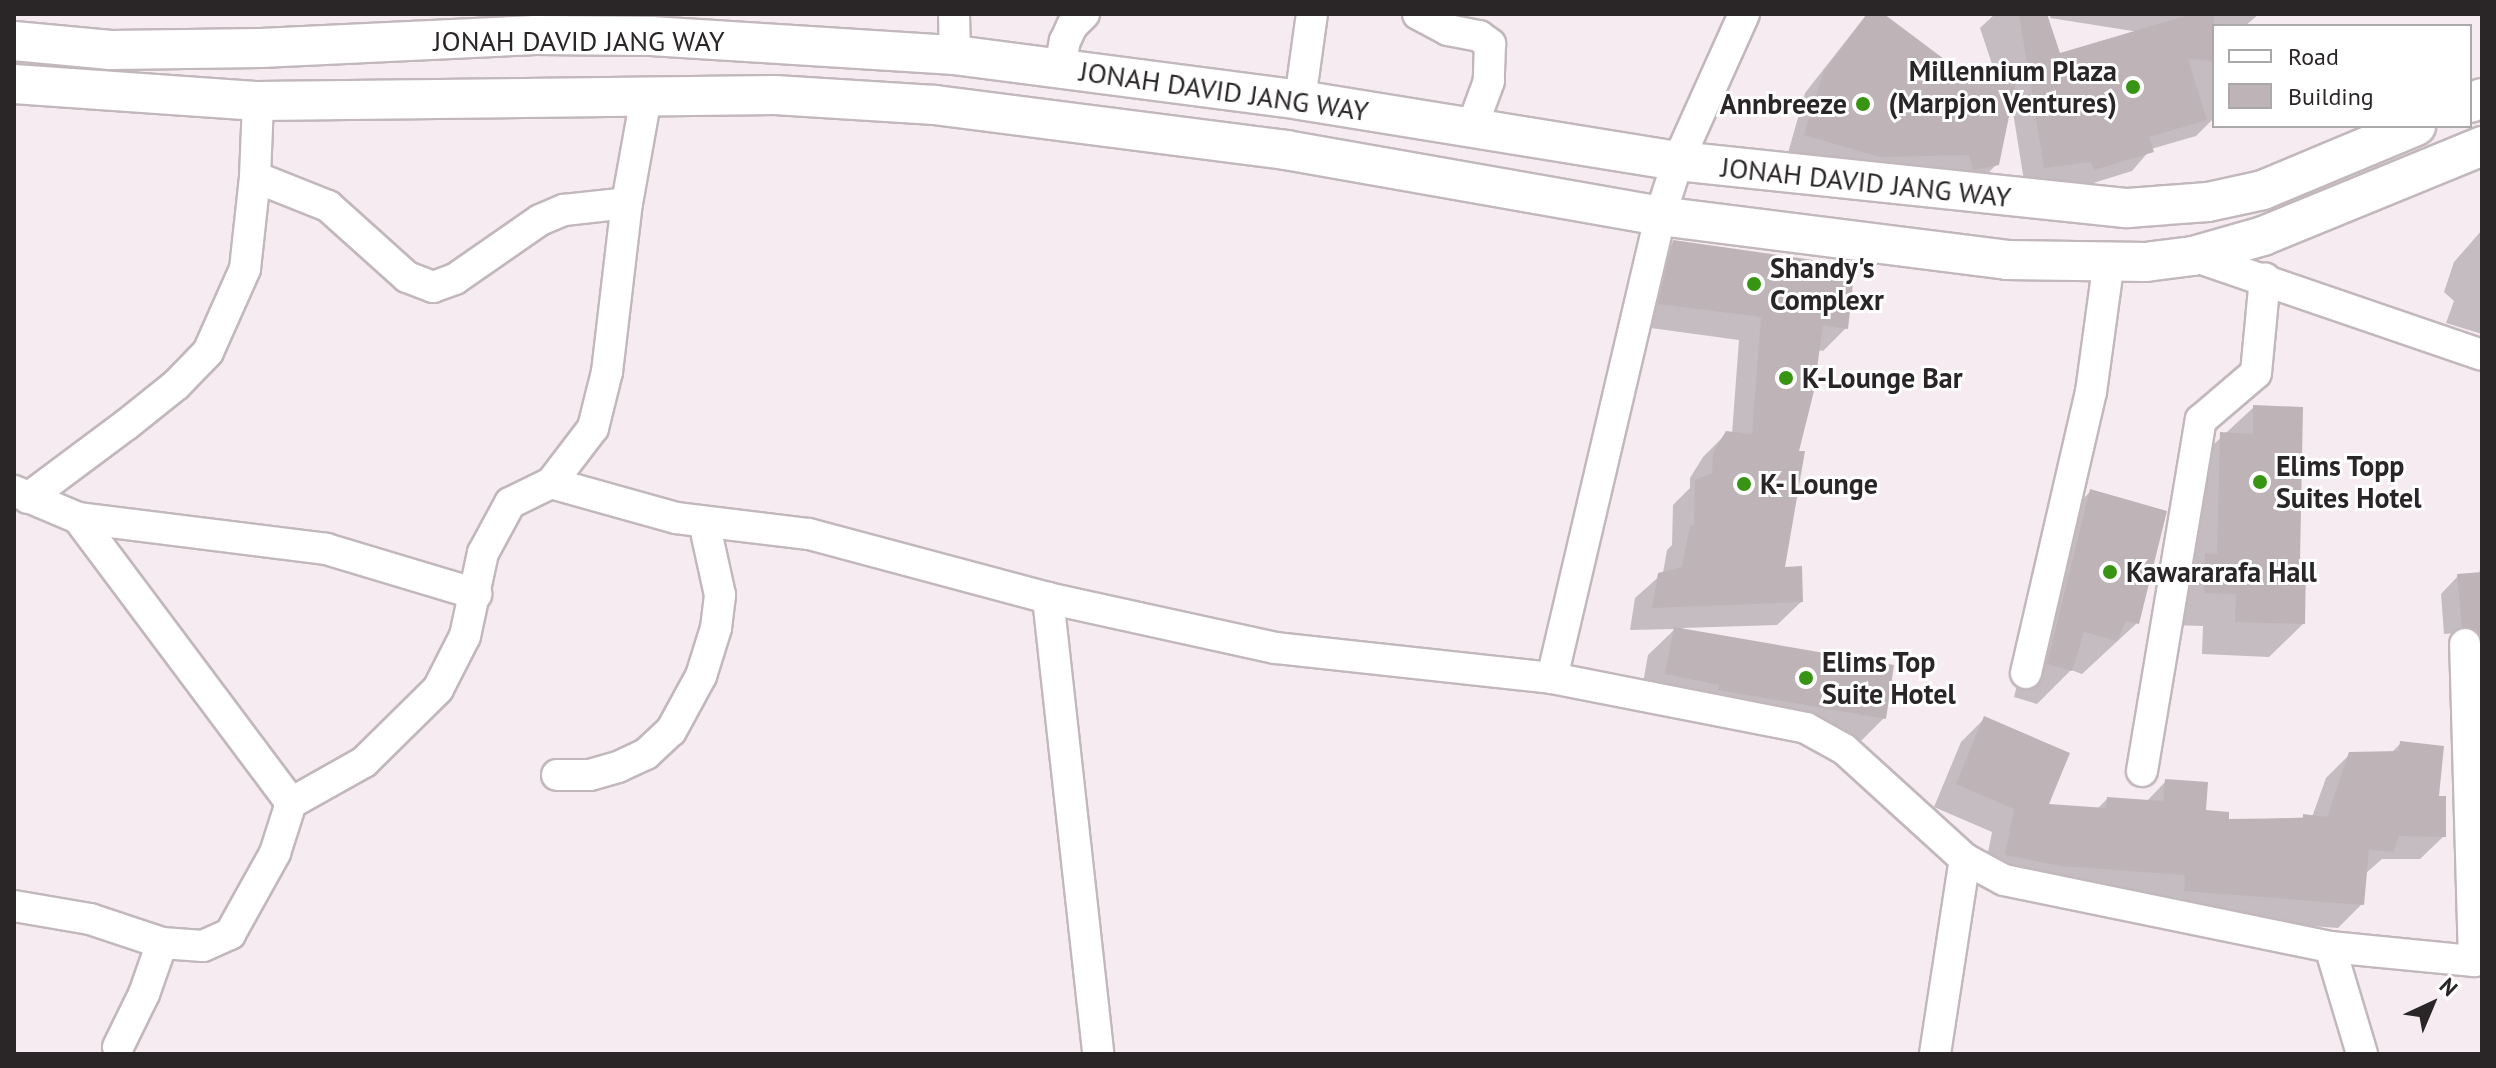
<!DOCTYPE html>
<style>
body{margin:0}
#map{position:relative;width:2496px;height:1068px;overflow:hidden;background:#f6ebf0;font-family:"PT Sans",sans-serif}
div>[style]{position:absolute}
.shadow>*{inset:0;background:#0003}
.building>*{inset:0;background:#beb4b8}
.roads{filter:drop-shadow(2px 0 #c2b8bc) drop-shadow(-2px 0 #c2b8bc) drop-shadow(0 2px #c2b8bc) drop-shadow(0 -2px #c2b8bc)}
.minor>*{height:30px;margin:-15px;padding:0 15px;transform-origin:15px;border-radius:15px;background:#fff}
.major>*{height:38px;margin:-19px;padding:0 19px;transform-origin:19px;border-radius:19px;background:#fff}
.dots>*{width:22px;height:22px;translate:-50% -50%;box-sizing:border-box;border:4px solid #fff;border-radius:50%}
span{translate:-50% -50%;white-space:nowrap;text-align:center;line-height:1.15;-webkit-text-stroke:6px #fff;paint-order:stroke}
.street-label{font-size:28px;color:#2a2627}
.poi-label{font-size:28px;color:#2a2627;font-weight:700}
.right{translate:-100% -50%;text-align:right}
.left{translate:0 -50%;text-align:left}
.frame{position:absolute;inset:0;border:16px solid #2a2627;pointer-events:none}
.legend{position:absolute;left:2212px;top:24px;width:260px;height:104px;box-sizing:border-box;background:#fff;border:2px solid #aaa8a9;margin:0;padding:10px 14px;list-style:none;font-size:24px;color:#2a2627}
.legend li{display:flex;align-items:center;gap:16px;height:40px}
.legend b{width:40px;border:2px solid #aaa8a9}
.north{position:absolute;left:2392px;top:964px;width:80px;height:80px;-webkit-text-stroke:6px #fff;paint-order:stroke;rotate:44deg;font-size:22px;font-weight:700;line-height:32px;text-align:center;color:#2a2627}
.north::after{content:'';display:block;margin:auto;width:28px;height:36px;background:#2a2627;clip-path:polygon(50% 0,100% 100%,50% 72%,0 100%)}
</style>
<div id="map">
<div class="shadow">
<div style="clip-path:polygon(1867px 14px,1881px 14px,1972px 82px,1996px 76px,1980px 28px,1995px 14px,2045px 14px,2059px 56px,2139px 32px,2050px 18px,2051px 14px,2259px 14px,2245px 26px,2214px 26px,2214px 118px,2196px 136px,2151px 149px,2132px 171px,2074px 189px,2072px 181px,2025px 187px,2011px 100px,1997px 164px,1979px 182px,1861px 174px,1788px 153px,1805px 93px)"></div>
<div style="clip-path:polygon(2482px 230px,2482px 334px,2446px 323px,2454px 301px,2444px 292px,2454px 262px)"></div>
<div style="clip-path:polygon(1674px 242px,1846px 328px,1823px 351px,1818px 350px,1797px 453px,1783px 569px,1801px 602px,1777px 625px,1682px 628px,1884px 718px,1858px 744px,1640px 700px,1648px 655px,1675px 629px,1630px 630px,1635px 598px,1663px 573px,1667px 550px,1672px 545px,1673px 505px,1690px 488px,1690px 478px,1703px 457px,1727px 433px,1732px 434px,1739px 340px,1636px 326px,1650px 265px)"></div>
<div style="clip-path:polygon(2254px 407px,2298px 562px,2303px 624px,2269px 657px,2202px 654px,2203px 626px,2172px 625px,2188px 468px)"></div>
<div style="clip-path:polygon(2091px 491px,2137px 623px,2082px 674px,2071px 670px,2037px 704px,2014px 697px,2057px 524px)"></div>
<div style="clip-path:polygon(2482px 555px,2482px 631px,2444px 634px,2441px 594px,2458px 576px,2479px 575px)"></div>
<div style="clip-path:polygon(1984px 719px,2046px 805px,2097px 809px,2107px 799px,2146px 802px,2166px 781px,2204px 812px,2226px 821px,2312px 817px,2326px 778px,2350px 754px,2391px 753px,2400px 744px,2437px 798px,2444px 836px,2420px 859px,2382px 859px,2365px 874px,2362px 904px,2338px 928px,2161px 914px,1983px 878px,1992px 832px,1934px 807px,1961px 742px)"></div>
</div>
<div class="building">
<div style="clip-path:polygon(1867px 14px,1884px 14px,1972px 80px,2019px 68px,1999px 165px,1973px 170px,1969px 155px,1880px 157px,1804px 135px,1823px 73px)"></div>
<div style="clip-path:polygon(2019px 14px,2047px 14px,2060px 53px,2192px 14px,2214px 14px,2214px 61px,2188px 59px,2207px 120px,2149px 137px,2154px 152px,2094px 170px,2091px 162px,2044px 168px)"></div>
<div style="clip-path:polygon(1673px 240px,1855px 266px,1848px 329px,1823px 325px,1814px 391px,1799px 451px,1805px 451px,1785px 567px,1802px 566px,1803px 602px,1652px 608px,1658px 573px,1682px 567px,1690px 525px,1694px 525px,1695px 480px,1712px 473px,1713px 453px,1726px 431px,1752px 434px,1761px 317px,1658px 304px)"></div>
<div style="clip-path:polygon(2253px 405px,2303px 407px,2300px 561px,2306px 561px,2305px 624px,2235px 622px,2236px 594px,2204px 593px,2205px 553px,2217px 554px,2220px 432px,2253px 434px)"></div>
<div style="clip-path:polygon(2090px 489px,2167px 511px,2139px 624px,2126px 621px,2117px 641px,2084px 632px,2072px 671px,2047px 664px)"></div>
<div style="clip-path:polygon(2482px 572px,2482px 640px,2474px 629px,2462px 627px,2457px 574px)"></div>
<div style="clip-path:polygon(1674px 627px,1894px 665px,1886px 719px,1718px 690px,1719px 685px,1665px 674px)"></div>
<div style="clip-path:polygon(1984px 716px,2070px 753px,2049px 804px,2106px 808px,2107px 797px,2163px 801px,2165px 779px,2208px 782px,2206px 810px,2229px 812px,2229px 819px,2303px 818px,2303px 814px,2327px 817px,2349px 752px,2399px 751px,2400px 741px,2444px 746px,2439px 796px,2446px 796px,2446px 837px,2399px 836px,2393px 852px,2369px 850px,2364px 905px,2184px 891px,2185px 875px,2061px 866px,2005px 855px,2014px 809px,1956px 784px)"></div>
</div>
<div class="roads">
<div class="minor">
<div style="left:954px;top:14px;width:41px;rotate:88.6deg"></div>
<div style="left:1418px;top:14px;width:34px;rotate:28deg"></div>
<div style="left:1448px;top:30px;width:32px;rotate:11deg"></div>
<div style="left:1479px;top:36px;width:14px;rotate:36deg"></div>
<div style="left:1490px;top:44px;width:37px;rotate:92deg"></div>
<div style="left:1489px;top:81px;width:49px;rotate:110.3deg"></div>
<div style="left:1060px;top:68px;width:27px;rotate:-80deg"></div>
<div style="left:1065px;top:41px;width:17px;rotate:-65deg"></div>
<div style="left:1072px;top:26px;width:17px;rotate:-45deg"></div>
<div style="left:1300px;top:100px;width:87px;rotate:-82.1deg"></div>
<div style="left:255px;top:177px;width:79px;rotate:21.7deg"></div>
<div style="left:328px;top:206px;width:106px;rotate:41.9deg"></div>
<div style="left:407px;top:277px;width:28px;rotate:21deg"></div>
<div style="left:433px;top:287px;width:23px;rotate:-20deg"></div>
<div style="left:455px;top:279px;width:103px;rotate:-34.8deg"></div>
<div style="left:540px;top:220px;width:26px;rotate:-23deg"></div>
<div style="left:564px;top:210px;width:63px;rotate:-6.3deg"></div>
<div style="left:2193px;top:256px;width:305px;rotate:18.9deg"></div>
<div style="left:551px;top:483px;width:130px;rotate:15.6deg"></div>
<div style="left:676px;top:518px;width:134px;rotate:6.9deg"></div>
<div style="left:809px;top:534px;width:247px;rotate:15deg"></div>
<div style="left:1048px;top:598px;width:233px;rotate:12.4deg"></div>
<div style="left:1276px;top:648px;width:278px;rotate:6.2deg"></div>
<div style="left:1552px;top:678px;width:259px;rotate:11.1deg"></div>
<div style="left:1806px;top:728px;width:43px;rotate:28.9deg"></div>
<div style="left:1844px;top:749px;width:164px;rotate:42.3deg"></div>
<div style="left:1965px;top:859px;width:44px;rotate:28.3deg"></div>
<div style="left:2004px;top:880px;width:333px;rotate:11.6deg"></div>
<div style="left:2330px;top:947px;width:145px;rotate:5.6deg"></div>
<div style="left:2474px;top:961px;width:317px;rotate:-91.6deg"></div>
<div style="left:14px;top:491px;width:69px;rotate:22.9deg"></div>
<div style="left:78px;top:518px;width:356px;rotate:53.2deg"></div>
<div style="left:28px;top:498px;width:122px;rotate:-36.7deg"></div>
<div style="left:126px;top:425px;width:64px;rotate:-38.7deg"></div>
<div style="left:176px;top:385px;width:46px;rotate:-45.9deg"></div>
<div style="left:208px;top:352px;width:91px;rotate:-66deg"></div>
<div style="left:245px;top:269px;width:93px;rotate:-83.8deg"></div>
<div style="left:255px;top:177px;width:76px;rotate:-87.7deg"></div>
<div style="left:78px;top:518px;width:250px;rotate:7.1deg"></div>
<div style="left:326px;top:549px;width:157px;rotate:16.7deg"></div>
<div style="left:1048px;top:598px;width:459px;rotate:83.7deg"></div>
<div style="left:2026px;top:673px;width:288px;rotate:-77deg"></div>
<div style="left:2091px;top:392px;width:132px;rotate:-82.2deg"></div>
<div style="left:1552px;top:678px;width:474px;rotate:-76.8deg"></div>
<div style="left:1660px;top:216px;width:58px;rotate:-71.9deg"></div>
<div style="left:1678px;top:161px;width:161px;rotate:-65.8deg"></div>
<div style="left:2142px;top:771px;width:356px;rotate:-80.5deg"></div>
<div style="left:2201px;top:420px;width:72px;rotate:-40.5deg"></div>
<div style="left:2256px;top:373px;width:95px;rotate:-84.6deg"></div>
<div style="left:557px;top:775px;width:33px"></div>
<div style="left:590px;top:775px;width:29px;rotate:-16deg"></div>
<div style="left:618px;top:767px;width:31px;rotate:-25deg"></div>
<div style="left:646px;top:754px;width:34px;rotate:-43deg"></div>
<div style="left:671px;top:731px;width:63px;rotate:-61.4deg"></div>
<div style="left:701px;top:676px;width:50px;rotate:-72.6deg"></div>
<div style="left:716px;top:628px;width:33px;rotate:-83deg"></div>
<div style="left:720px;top:595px;width:75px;rotate:-102.4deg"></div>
<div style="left:14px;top:906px;width:77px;rotate:9.7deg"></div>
<div style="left:90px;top:919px;width:76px;rotate:18.4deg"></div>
<div style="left:162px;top:943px;width:41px;rotate:4.2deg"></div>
<div style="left:203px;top:946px;width:30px;rotate:-24deg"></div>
<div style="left:230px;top:934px;width:93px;rotate:-60.9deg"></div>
<div style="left:275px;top:853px;width:52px;rotate:-72.3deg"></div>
<div style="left:291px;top:803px;width:84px;rotate:-29.3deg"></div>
<div style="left:364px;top:762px;width:104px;rotate:-44.6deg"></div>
<div style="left:438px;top:689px;width:59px;rotate:-63deg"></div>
<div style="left:465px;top:636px;width:85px;rotate:-77.8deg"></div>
<div style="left:483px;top:553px;width:57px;rotate:-61.6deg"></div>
<div style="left:510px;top:503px;width:46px;rotate:-26deg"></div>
<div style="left:551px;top:483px;width:69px;rotate:-52.6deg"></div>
<div style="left:593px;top:428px;width:58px;rotate:-76deg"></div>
<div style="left:607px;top:372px;width:170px;rotate:-83.3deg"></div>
<div style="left:627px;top:203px;width:108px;rotate:-79.8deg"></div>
<div style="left:2330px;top:947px;width:112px;rotate:73.3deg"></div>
<div style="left:118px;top:1047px;width:59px;rotate:-63.9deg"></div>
<div style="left:144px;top:994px;width:54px;rotate:-70.6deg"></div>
<div style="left:1935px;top:1054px;width:197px;rotate:-81.3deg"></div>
</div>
<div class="major">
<div style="left:14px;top:41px;width:97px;rotate:5.3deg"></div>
<div style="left:111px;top:50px;width:150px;rotate:-0.8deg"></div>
<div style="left:261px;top:48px;width:275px;rotate:-2.7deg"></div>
<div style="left:536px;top:35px;width:115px;rotate:0.5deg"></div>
<div style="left:651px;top:36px;width:305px;rotate:3.6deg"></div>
<div style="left:955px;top:55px;width:348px;rotate:7.4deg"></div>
<div style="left:1300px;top:100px;width:383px;rotate:9.2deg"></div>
<div style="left:1678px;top:161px;width:452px;rotate:6deg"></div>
<div style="left:2128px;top:208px;width:80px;rotate:-4.3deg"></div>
<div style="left:2208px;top:202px;width:56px;rotate:-12.3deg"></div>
<div style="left:2263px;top:190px;width:166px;rotate:-22.7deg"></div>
<div style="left:14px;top:84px;width:245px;rotate:4deg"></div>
<div style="left:258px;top:101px;width:517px;rotate:-0.66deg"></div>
<div style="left:775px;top:95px;width:160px;rotate:3.6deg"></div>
<div style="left:935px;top:105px;width:354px;rotate:7.3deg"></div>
<div style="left:1286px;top:150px;width:380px;rotate:10deg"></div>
<div style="left:1660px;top:216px;width:350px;rotate:7.2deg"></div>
<div style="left:2007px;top:260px;width:139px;rotate:0.8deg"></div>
<div style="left:2146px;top:262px;width:47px;rotate:-7.3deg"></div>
<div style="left:2193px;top:256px;width:73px;rotate:-15.9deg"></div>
<div style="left:2263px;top:236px;width:237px;rotate:-22.3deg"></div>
<div style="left:2470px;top:103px;width:13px;rotate:-23deg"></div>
</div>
</div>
<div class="dots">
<div style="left:2133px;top:87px;background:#379513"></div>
<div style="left:1863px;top:104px;background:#379513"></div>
<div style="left:1754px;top:284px;background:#379513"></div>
<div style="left:1786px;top:378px;background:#379513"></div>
<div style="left:2260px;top:482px;background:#379513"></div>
<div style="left:1744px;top:484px;background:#379513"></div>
<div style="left:2110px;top:572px;background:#379513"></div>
<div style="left:1806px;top:678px;background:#379513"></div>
</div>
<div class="street-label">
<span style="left:579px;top:41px">JONAH DAVID JANG WAY</span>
<span style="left:1224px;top:91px;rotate:8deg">JONAH DAVID JANG WAY</span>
<span style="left:1866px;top:182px;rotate:6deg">JONAH DAVID JANG WAY</span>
</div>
<div class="poi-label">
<span class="right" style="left:2117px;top:87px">Millennium Plaza<br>(Marpjon Ventures)</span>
<span class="right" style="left:1847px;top:104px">Annbreeze</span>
<span class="left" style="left:1770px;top:284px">Shandy's<br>Complexr</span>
<span class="left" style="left:1802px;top:378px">K-Lounge Bar</span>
<span class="left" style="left:2276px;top:482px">Elims Topp<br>Suites Hotel</span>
<span class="left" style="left:1760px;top:484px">K- Lounge</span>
<span class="left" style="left:2126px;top:572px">Kawararafa Hall</span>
<span class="left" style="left:1822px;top:678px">Elims Top<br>Suite Hotel</span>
</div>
<div class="frame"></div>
<ul class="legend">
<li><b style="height:10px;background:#fff"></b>Road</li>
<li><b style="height:22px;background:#beb4b8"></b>Building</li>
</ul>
<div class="north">N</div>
</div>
